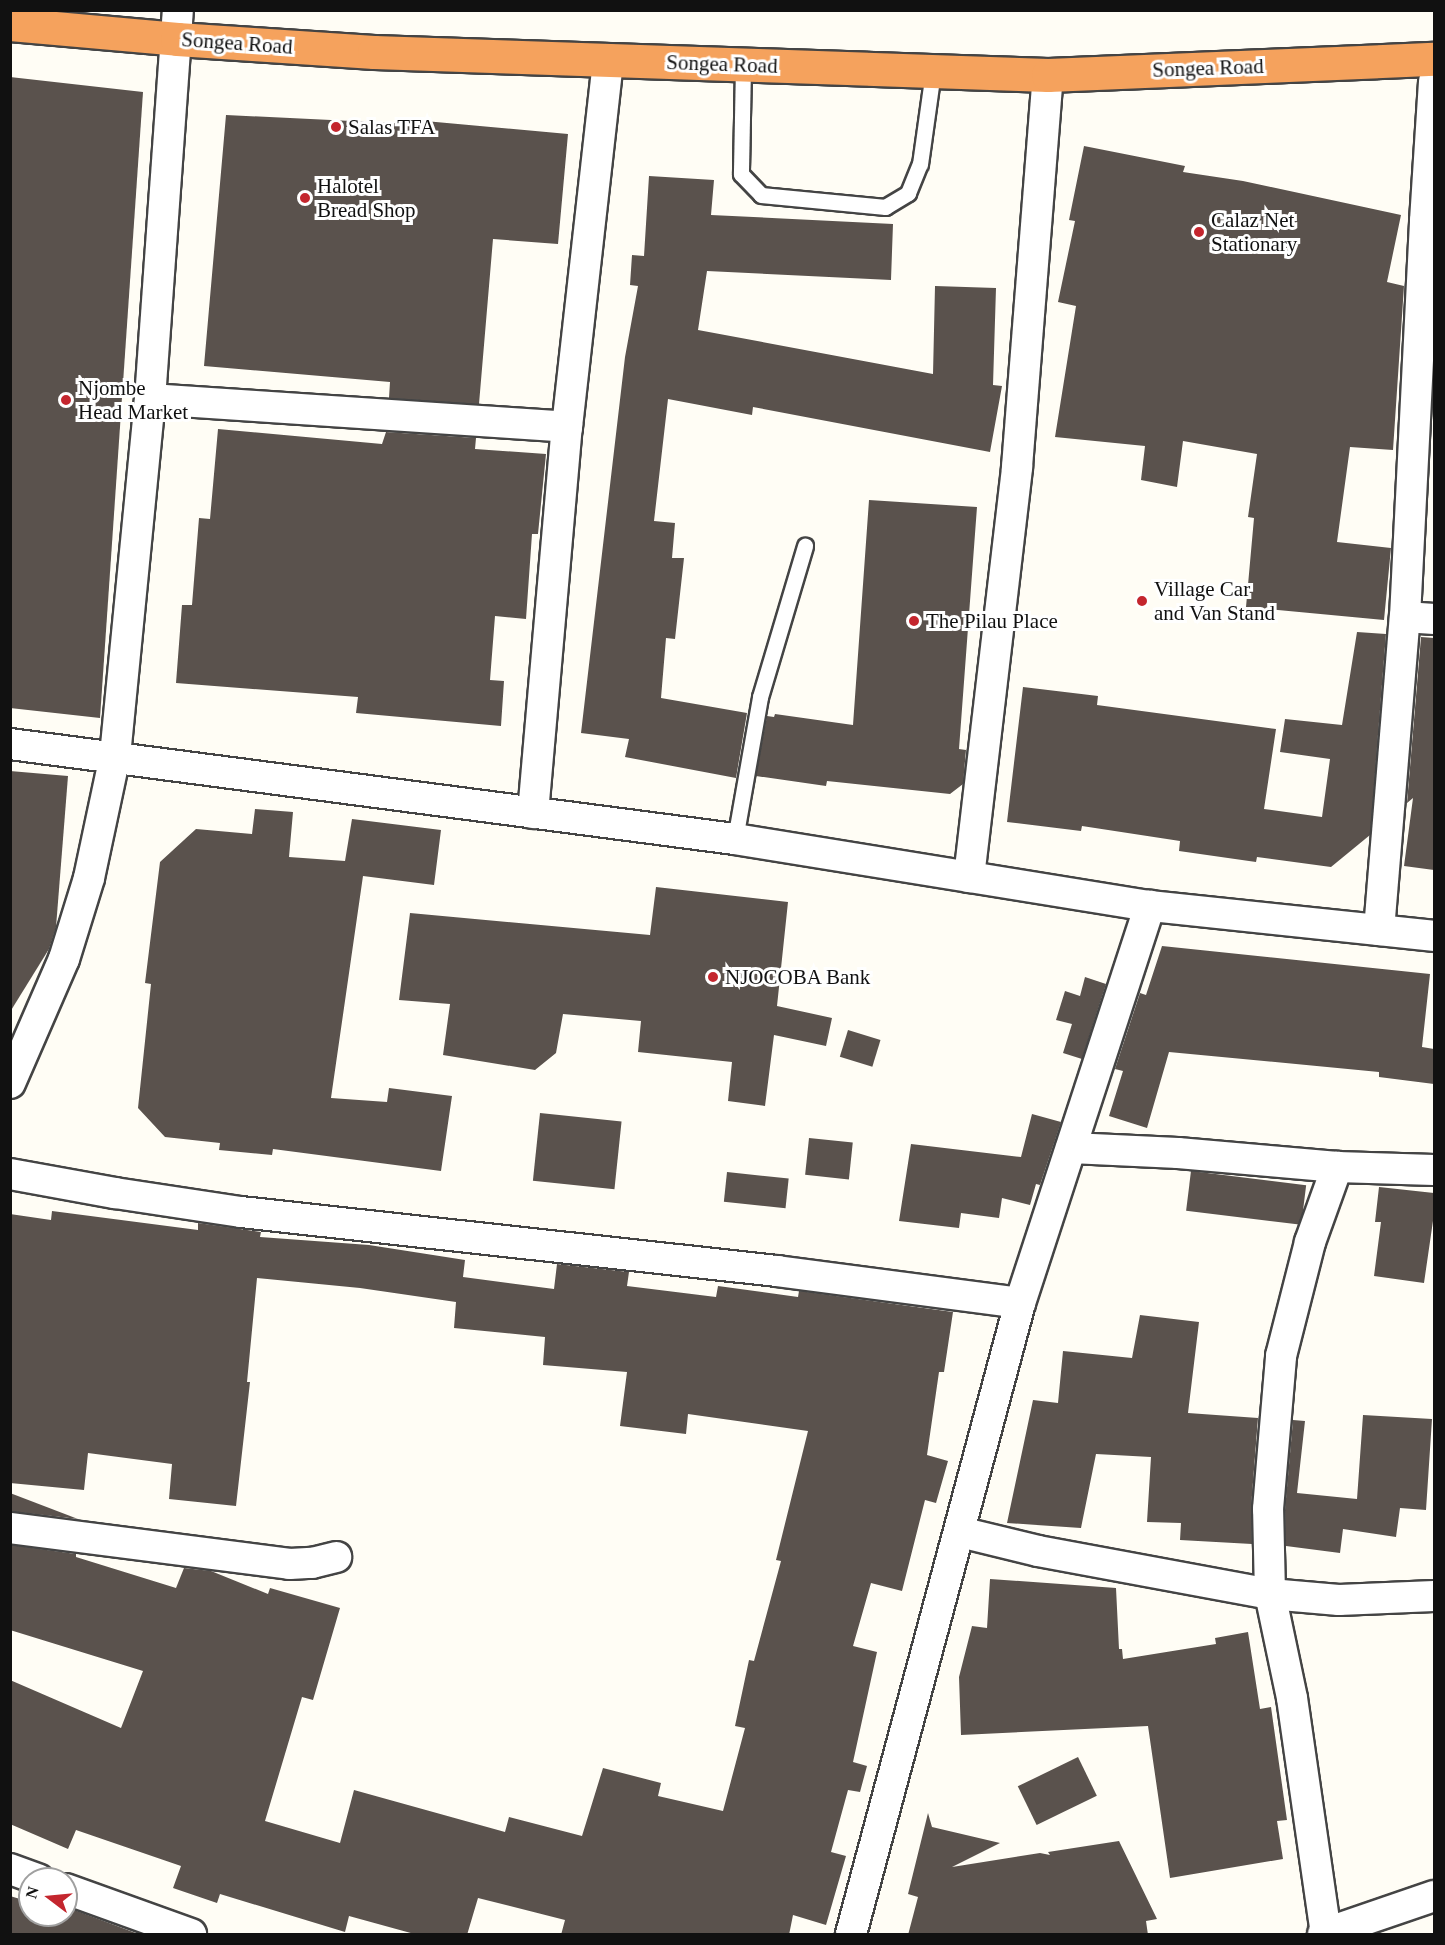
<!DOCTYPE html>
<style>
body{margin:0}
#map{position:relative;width:1445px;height:1945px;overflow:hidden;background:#fffdf5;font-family:"Times New Roman",serif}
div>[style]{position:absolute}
.building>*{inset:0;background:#5a524d;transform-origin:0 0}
.roads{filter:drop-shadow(2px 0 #444) drop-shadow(-2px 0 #444) drop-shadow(0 2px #444) drop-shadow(0 -2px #444)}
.lane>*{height:15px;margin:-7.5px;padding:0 7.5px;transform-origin:7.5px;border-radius:7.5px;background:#fff}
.street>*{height:30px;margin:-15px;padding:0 15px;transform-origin:15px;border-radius:15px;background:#fff}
.highway>*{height:33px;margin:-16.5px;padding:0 16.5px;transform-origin:16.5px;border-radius:16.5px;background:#f5a25d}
.dots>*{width:16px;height:16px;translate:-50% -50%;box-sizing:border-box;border:3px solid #fff;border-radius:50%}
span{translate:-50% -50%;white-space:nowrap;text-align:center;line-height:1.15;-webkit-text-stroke:6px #fff;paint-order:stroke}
.street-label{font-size:21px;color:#111}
.poi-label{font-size:21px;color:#111}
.left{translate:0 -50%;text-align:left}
.frame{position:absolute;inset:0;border:12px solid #111;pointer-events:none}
.north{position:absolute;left:18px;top:1867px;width:60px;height:60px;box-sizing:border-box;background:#fff;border:2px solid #a0a0a0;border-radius:50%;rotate:286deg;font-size:16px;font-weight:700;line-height:24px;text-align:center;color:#111}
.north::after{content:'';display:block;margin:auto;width:21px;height:27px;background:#c4262e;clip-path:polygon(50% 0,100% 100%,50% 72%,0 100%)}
</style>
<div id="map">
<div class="building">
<div style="clip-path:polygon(10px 77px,143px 92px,100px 718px,10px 708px)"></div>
<div style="clip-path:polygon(226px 115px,413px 124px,414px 120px,568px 134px,558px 244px,493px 239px,479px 404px,389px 398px,390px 382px,204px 366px)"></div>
<div style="clip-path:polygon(1084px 146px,1185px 166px,1183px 172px,1243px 181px,1401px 215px,1387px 282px,1404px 286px,1393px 450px,1350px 447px,1337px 542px,1391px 548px,1384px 620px,1246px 607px,1254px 518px,1248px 517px,1257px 454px,1183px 441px,1177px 487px,1141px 480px,1145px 446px,1055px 437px,1076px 306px,1058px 302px,1075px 221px,1069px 220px)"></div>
<div style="clip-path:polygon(649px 176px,714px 180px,711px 215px,893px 224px,891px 280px,707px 271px,698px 330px,933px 374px,935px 286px,996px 288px,993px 385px,1002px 386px,990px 452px,753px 407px,752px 415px,668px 399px,654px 521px,675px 523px,672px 558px,684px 558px,675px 639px,666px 638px,661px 698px,747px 713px,736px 778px,625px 757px,629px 739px,581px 733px,625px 357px,638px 286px,630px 285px,632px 255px,644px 256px)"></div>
<div style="clip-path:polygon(218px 429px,382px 444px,386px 432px,476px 438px,475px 449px,546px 454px,538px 534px,532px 534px,526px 619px,495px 616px,490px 680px,504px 681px,501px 726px,356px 713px,358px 697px,176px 683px,182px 605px,192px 605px,199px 518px,210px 519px)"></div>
<div style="clip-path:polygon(869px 500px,977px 507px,959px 749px,966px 750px,963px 784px,950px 794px,827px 781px,826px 786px,756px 776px,767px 716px,774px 717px,775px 714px,853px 725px)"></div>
<div style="clip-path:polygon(1357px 632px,1386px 634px,1370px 835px,1331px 867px,1257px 857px,1256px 862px,1179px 851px,1180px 841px,1082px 826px,1081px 831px,1007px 822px,1023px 687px,1098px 696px,1097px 705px,1276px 729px,1264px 809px,1322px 817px,1330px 759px,1280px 752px,1285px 719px,1342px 725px)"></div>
<div style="clip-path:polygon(1421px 637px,1434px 638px,1434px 870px,1404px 866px,1413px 798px,1407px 803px)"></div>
<div style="clip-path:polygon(10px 771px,68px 776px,56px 927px,49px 949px,10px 1012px)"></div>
<div style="clip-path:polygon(255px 809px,293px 812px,289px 857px,345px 861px,352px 819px,441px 830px,434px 885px,363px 876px,331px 1098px,387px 1102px,389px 1088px,452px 1096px,441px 1171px,273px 1149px,272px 1155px,219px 1150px,220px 1143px,165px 1137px,138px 1108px,151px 984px,145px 983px,160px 862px,196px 829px,252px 834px)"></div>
<div style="clip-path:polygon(656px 887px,788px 902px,777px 1006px,832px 1018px,826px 1046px,774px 1035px,765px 1106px,728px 1101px,732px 1062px,638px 1052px,641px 1021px,563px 1014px,556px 1053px,535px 1070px,443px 1055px,450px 1004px,399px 1000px,410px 913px,650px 935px)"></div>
<div style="clip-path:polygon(1162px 946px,1430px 974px,1422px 1047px,1434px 1049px,1434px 1084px,1379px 1077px,1379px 1072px,1169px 1052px,1147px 1128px,1109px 1116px,1123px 1071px,1115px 1069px,1140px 993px,1146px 995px)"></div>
<div style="clip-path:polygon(1085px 977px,1106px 984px,1082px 1059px,1063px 1053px,1072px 1024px,1056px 1020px,1065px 991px,1080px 996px)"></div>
<div style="left:848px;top:1030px;width:34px;height:28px;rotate:17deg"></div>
<div style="left:540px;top:1113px;width:82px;height:68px;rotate:6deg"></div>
<div style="clip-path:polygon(1032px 1114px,1061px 1122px,1040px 1185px,1036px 1184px,1030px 1205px,1002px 1198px,999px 1218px,961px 1213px,959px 1228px,899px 1221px,911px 1144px,1021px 1157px)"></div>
<div style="left:809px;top:1138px;width:44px;height:37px;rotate:6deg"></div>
<div style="left:1191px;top:1171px;width:116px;height:40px;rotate:7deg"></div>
<div style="left:727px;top:1172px;width:62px;height:30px;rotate:6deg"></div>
<div style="clip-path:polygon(1379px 1187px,1434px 1193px,1434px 1214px,1424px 1283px,1374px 1276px,1381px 1222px,1375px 1222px)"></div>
<div style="clip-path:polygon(52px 1211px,198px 1230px,198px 1223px,261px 1232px,260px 1237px,369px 1245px,465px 1260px,463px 1277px,554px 1289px,557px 1264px,629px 1272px,627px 1286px,716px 1297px,718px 1286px,798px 1297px,799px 1291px,953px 1312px,944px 1372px,939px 1372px,927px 1455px,948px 1461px,936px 1503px,925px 1500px,902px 1591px,871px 1583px,853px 1646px,877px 1652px,853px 1762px,867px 1766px,860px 1792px,848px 1790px,831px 1852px,846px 1856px,826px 1925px,793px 1915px,789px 1935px,561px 1935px,565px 1920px,478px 1898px,467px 1935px,418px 1935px,349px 1916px,345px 1932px,220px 1894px,217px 1903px,173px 1888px,181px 1866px,76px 1830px,68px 1849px,10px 1824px,10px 1680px,121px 1728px,143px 1671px,10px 1630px,10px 1545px,76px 1554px,76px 1557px,176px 1588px,184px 1568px,211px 1571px,268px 1594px,270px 1588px,340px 1608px,313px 1700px,302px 1697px,265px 1821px,340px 1843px,354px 1790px,505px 1832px,509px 1817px,582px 1836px,603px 1768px,661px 1783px,658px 1796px,723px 1811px,745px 1728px,735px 1726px,749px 1660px,754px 1661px,781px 1561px,776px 1560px,808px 1431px,688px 1414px,686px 1434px,620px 1426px,627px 1372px,543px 1365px,545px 1337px,454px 1328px,456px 1302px,360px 1288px,257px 1278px,247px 1382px,250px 1382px,236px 1506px,169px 1499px,172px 1464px,88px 1453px,84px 1490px,10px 1483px,10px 1214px,51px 1220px)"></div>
<div style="clip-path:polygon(1140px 1315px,1199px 1322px,1188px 1413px,1258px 1418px,1251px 1508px,1252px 1544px,1180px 1540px,1181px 1523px,1147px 1522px,1151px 1457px,1096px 1454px,1081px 1528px,1007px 1523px,1033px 1400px,1058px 1403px,1063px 1351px,1132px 1358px)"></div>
<div style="clip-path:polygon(1363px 1415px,1432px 1419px,1426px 1510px,1400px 1508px,1396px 1537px,1343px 1529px,1340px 1553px,1286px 1546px,1285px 1510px,1293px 1420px,1305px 1421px,1297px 1493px,1357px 1499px)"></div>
<div style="clip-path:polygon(10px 1493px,78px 1519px,10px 1511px)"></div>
<div style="clip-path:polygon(990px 1579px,1116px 1588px,1119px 1649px,1122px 1649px,1123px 1659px,1216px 1644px,1215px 1638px,1248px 1632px,1260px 1709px,1271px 1707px,1287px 1820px,1277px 1821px,1283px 1859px,1170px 1878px,1148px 1726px,961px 1735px,959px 1677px,972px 1626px,987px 1628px)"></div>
<div style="left:1078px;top:1757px;width:43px;height:67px;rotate:64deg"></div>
<div style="clip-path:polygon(928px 1813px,932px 1827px,1000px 1843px,952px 1867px,1040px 1853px,1050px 1855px,1048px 1852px,1119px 1841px,1157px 1919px,1146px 1921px,1148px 1935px,908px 1935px,918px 1897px,908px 1894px)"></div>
<div style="clip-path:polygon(10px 1896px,30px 1902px,30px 1915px,66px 1915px,66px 1907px,141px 1935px,10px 1935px)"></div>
</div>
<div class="roads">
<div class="lane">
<div style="left:743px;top:66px;width:108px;rotate:91.1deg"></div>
<div style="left:741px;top:174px;width:29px;rotate:46deg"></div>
<div style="left:761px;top:195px;width:125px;rotate:5.5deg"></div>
<div style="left:885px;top:207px;width:27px;rotate:-31deg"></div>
<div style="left:908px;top:193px;width:31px;rotate:-68deg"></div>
<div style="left:920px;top:164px;width:93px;rotate:-82deg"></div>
<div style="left:735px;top:839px;width:144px;rotate:-80deg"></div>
<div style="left:760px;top:697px;width:158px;rotate:-73.4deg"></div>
</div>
<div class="street">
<div style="left:150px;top:399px;width:418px;rotate:3.8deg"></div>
<div style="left:1405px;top:617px;width:29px;rotate:4deg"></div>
<div style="left:10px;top:744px;width:731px;rotate:7.47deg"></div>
<div style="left:735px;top:839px;width:420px;rotate:9.2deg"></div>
<div style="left:1150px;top:906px;width:286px;rotate:6deg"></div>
<div style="left:533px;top:813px;width:387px;rotate:-85deg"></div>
<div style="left:567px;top:427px;width:370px;rotate:-83.6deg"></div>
<div style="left:969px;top:877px;width:413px;rotate:-83.3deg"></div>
<div style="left:1017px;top:467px;width:393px;rotate:-85.5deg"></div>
<div style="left:1379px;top:930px;width:314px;rotate:-85.3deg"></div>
<div style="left:1405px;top:617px;width:397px;rotate:-87.1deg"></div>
<div style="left:1425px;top:221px;width:140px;rotate:-86.3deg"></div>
<div style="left:10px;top:1083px;width:135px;rotate:-66.5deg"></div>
<div style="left:64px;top:959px;width:85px;rotate:-72.8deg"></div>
<div style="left:89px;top:878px;width:125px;rotate:-78deg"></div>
<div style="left:115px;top:756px;width:359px;rotate:-84.4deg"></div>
<div style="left:150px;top:399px;width:390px;rotate:-85.9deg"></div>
<div style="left:1071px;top:1148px;width:107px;rotate:2.7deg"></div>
<div style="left:1178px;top:1153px;width:160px;rotate:5deg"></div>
<div style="left:1337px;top:1167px;width:97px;rotate:1.8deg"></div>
<div style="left:10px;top:1174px;width:107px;rotate:10.3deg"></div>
<div style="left:115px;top:1193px;width:127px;rotate:8.6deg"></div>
<div style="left:241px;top:1212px;width:539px;rotate:6.28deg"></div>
<div style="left:777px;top:1271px;width:245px;rotate:7.5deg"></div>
<div style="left:10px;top:1528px;width:282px;rotate:7.3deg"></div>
<div style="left:290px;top:1564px;width:22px;rotate:-3deg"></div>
<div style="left:312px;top:1563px;width:25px;rotate:-14deg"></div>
<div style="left:960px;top:1532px;width:80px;rotate:13.7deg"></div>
<div style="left:1038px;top:1551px;width:236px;rotate:10.5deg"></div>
<div style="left:1270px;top:1594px;width:69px;rotate:5deg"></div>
<div style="left:1339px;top:1600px;width:95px;rotate:-2.4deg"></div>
<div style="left:10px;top:1869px;width:30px;rotate:20deg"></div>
<div style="left:66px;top:1889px;width:133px;rotate:19.8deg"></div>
<div style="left:851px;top:1934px;width:653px;rotate:-75.01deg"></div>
<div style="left:1020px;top:1303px;width:418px;rotate:-71.9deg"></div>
<div style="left:1323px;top:1934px;width:117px;rotate:-18.9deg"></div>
<div style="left:1326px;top:1934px;width:238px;rotate:-98.2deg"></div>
<div style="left:1292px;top:1698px;width:106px;rotate:-101.9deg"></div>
<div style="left:1270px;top:1594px;width:85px;rotate:-91.3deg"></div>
<div style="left:1268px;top:1509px;width:154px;rotate:-85.1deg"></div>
<div style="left:1281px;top:1356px;width:118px;rotate:-75.7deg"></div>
<div style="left:1310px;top:1242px;width:80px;rotate:-70.2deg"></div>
</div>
<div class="highway">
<div style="left:10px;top:24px;width:168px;rotate:5.1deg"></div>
<div style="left:177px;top:39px;width:197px;rotate:3.8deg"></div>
<div style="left:374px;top:52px;width:674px;rotate:1.95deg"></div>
<div style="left:1048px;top:75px;width:386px;rotate:-2.4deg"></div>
</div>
</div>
<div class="dots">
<div style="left:336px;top:127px;background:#c4262e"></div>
<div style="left:305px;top:198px;background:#c4262e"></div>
<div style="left:1199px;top:232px;background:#c4262e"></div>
<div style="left:66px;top:400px;background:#c4262e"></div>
<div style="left:1142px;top:601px;background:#c4262e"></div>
<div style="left:914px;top:621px;background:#c4262e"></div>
<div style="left:713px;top:977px;background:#c4262e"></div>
</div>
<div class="street-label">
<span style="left:237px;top:43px;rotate:4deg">Songea Road</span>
<span style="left:722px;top:64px;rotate:2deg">Songea Road</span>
<span style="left:1208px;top:68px;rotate:-2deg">Songea Road</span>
</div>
<div class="poi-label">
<span class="left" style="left:348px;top:127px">Salas TFA</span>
<span class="left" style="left:317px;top:198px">Halotel<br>Bread Shop</span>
<span class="left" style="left:1211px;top:232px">Calaz Net<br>Stationary</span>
<span class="left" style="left:78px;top:400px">Njombe<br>Head Market</span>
<span class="left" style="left:1154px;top:601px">Village Car<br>and Van Stand</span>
<span class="left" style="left:926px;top:621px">The Pilau Place</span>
<span class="left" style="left:725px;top:977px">NJOCOBA Bank</span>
</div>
<div class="frame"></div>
<div class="north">N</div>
</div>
